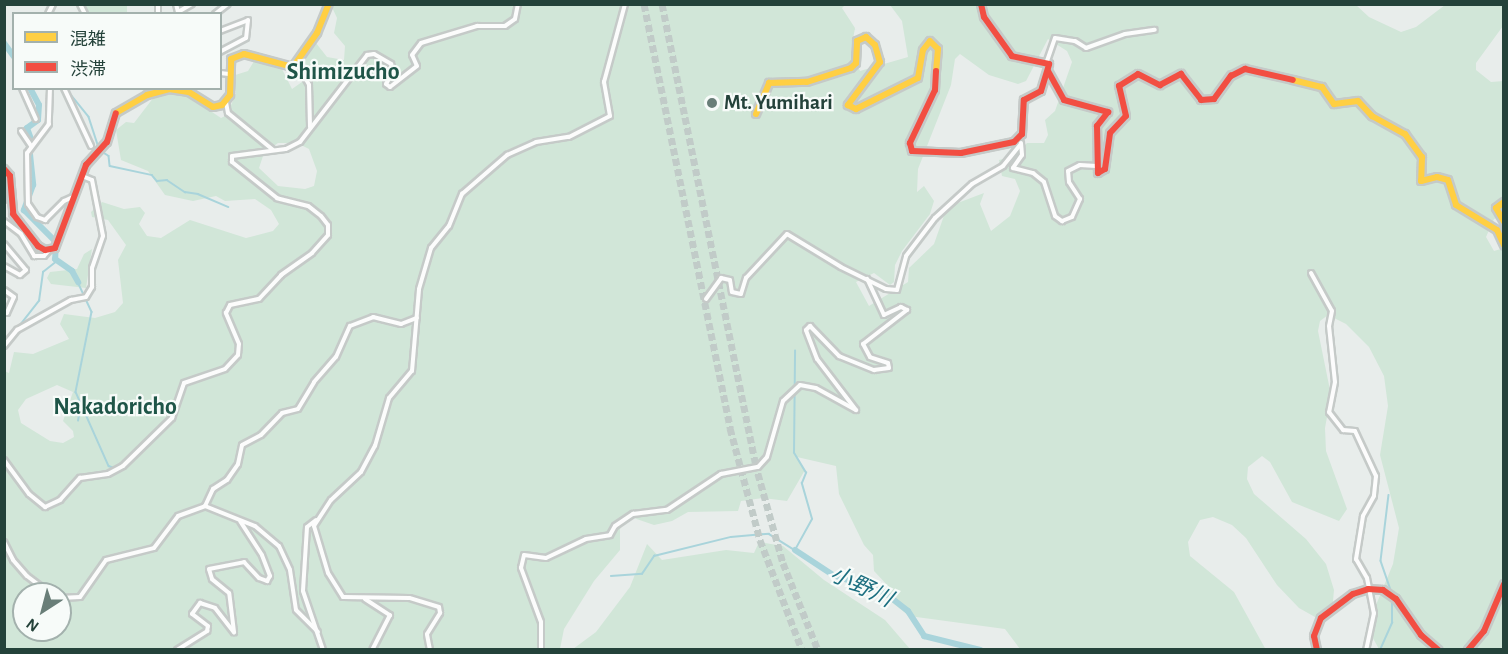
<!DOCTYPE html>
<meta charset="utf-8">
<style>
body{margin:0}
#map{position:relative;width:1508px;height:654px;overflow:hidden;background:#e8edeb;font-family:"Alegreya Sans","Noto Sans JP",sans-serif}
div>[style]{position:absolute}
.green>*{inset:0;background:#d1e6d8;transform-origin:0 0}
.stream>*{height:1.5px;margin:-0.75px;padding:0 0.75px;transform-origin:0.75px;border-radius:0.75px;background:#a9d4db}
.river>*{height:6px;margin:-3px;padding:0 3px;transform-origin:3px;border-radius:3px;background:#a9d4db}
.highway-tunnel>*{height:7px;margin-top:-3.5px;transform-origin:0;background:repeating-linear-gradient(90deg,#c1cbc8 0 7px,transparent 0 10.5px)}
.roads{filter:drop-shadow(2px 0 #c5cac8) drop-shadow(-2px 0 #c5cac8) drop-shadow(0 2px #c5cac8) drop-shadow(0 -2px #c5cac8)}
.street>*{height:4px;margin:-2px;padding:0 2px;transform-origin:2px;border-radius:2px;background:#fcfcfc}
.slow>*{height:6px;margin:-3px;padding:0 3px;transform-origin:3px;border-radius:3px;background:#ffcf43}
.jam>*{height:6px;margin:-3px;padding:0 3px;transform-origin:3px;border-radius:3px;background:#f24e42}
.dots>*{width:16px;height:16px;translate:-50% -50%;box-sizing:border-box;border:3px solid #f7fbf9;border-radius:50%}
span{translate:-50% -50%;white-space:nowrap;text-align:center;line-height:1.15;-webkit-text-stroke:4.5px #f7fbf9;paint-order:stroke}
.poi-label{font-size:21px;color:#24423a;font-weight:700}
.left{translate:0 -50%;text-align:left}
.water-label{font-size:22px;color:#1c6f80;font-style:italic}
.quarter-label{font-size:24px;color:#1f5548;font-weight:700}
.frame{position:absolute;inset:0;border:6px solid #24423a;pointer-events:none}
.legend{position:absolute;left:12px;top:12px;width:210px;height:78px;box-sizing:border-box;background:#f7fbf9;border:2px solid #a3b1ad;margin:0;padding:8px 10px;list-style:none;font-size:18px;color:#24423a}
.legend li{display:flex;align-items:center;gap:12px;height:30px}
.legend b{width:30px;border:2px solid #a3b1ad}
.north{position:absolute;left:12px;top:582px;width:60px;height:60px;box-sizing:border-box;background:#f7fbf9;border:2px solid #a3b1ad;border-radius:50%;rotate:216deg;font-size:16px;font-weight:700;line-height:24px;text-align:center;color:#24423a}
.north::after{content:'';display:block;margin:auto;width:21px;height:27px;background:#697e78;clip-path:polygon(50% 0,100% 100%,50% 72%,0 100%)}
</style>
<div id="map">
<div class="green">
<div style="left:83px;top:5px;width:44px;height:9px"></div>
<div style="clip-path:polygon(evenodd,331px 5px,845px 5px,842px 8px,855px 28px,851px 50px,860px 71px,908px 57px,902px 21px,890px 5px,1356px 5px,1369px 17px,1401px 32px,1416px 27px,1445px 5px,1503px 5px,1503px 26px,1476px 63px,1476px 70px,1491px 82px,1504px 81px,1503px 215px,1494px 219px,1486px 237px,1494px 251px,1504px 248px,1503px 649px,1379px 649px,1370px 633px,1371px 617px,1393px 564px,1399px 528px,1380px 455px,1388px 406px,1384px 376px,1369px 347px,1346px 324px,1328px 315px,1320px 321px,1318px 331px,1331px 395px,1325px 428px,1326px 451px,1347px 509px,1339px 521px,1292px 502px,1270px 462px,1262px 456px,1248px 467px,1247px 479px,1254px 494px,1306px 539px,1326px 564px,1334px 590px,1332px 612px,1325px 618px,1315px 617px,1299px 608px,1277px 585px,1246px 538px,1232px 525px,1213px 517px,1200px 520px,1188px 542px,1190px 556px,1234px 592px,1266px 650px,1020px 649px,1005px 629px,909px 616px,884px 596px,889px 587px,874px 571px,873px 555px,864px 545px,839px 494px,836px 466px,797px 457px,805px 470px,787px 501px,763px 498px,741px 501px,738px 511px,688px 512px,672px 521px,654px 525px,628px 516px,620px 529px,620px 550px,594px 581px,564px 629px,560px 649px,5px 649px,4px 371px,9px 373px,14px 352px,33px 354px,69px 339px,60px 324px,64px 314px,95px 318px,115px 312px,123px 303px,118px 260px,126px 245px,108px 220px,92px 217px,91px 212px,102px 202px,124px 209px,140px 207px,145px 213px,139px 224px,147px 236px,161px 238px,190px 220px,246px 238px,273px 231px,279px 224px,271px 210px,255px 199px,225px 201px,216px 196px,193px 201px,165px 195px,148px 171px,121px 160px,116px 130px,126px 122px,134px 123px,157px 93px,165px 89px,196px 89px,209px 110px,221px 118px,227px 115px,236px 93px,232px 76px,248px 71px,256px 58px,280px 65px,292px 89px,302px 82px,306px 70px,302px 60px,316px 43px,327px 57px,344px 60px,345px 46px,334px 33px,337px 18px,331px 5px,1048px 39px,1067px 51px,1072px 62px,1055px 111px,1045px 120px,1048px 135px,1044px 143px,1027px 143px,1015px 156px,999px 160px,1002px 176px,1015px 179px,1020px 191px,1010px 216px,991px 231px,980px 204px,984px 193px,947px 207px,934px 244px,909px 268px,908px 282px,869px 306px,856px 282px,874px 273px,890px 285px,894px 282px,895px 265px,902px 251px,930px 214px,934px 201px,924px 186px,917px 192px,918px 169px,951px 85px,955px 59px,960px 54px,989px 75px,1018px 84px,1026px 81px,1048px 39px,331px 5px,278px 143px,297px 143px,309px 149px,317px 171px,314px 186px,305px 189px,278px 186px,259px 168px,264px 153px,278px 143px,331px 5px,57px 385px,73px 392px,63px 421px,73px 431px,74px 437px,63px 443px,50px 441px,21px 423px,18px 410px,26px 399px,57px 385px,331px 5px,24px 594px,60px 594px,60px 630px,24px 630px,24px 594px)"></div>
<div style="clip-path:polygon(92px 249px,86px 288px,51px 284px,47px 278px,50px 272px,77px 269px,84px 254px)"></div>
<div style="clip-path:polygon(759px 542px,783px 546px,824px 580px,885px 620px,910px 649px,573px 649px,596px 632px,630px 587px,647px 544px,662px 560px,726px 550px,754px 553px)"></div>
</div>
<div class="stream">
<div style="left:68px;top:91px;width:33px;rotate:51deg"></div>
<div style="left:89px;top:117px;width:32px;rotate:72deg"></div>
<div style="left:101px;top:151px;width:9px;rotate:32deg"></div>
<div style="left:109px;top:156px;width:10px;rotate:84deg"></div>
<div style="left:110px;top:166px;width:43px;rotate:12.1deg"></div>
<div style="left:152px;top:175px;width:8px;rotate:50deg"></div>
<div style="left:157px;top:181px;width:10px;rotate:-6deg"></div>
<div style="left:167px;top:180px;width:22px;rotate:34deg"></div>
<div style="left:185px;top:192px;width:13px;rotate:9deg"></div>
<div style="left:198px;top:194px;width:33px;rotate:23deg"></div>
<div style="left:78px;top:282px;width:33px;rotate:65deg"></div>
<div style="left:92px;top:312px;width:82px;rotate:101.3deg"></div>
<div style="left:76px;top:392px;width:81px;rotate:66deg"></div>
<div style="left:109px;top:466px;width:5px;rotate:22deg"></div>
<div style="left:17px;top:329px;width:36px;rotate:-52deg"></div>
<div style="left:39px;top:301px;width:29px;rotate:-82deg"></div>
<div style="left:43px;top:272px;width:18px;rotate:-38deg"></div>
<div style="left:78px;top:421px;width:11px;rotate:-80deg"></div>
<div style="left:1389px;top:495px;width:66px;rotate:96.9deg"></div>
<div style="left:1381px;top:561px;width:34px;rotate:71deg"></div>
<div style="left:611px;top:576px;width:31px;rotate:-4deg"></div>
<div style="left:642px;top:574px;width:22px;rotate:-56deg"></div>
<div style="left:654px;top:556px;width:79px;rotate:-13.9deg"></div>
<div style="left:731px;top:537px;width:38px;rotate:-5deg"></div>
<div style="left:769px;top:534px;width:31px;rotate:32deg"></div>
<div style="left:795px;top:550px;width:35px;rotate:-61deg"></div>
<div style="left:812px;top:519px;width:37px;rotate:-106deg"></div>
<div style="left:802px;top:483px;width:11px;rotate:-68deg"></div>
<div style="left:806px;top:473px;width:23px;rotate:-121deg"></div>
<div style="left:794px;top:453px;width:102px;rotate:-89.4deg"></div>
<div style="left:1380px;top:650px;width:30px;rotate:-66deg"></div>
<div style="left:1392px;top:623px;width:25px;rotate:-90deg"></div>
</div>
<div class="river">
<div style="left:4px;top:43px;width:17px;rotate:54deg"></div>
<div style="left:30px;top:88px;width:19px;rotate:62deg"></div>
<div style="left:39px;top:105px;width:15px;rotate:94deg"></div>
<div style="left:38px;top:120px;width:14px;rotate:144deg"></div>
<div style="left:27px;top:128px;width:12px;rotate:70deg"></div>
<div style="left:30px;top:154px;width:31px;rotate:84deg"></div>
<div style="left:33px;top:185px;width:27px;rotate:110deg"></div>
<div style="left:24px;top:210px;width:45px;rotate:45deg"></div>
<div style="left:56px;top:242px;width:17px;rotate:93deg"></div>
<div style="left:55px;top:259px;width:21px;rotate:35deg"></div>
<div style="left:72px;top:271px;width:13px;rotate:61deg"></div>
<div style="left:795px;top:550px;width:45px;rotate:33.3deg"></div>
<div style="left:833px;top:575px;width:55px;rotate:19.1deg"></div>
<div style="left:885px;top:593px;width:29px;rotate:38deg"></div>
<div style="left:908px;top:611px;width:30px;rotate:57deg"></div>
<div style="left:924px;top:636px;width:58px;rotate:14deg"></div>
</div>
<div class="highway-tunnel">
<div style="left:644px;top:4px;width:433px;rotate:78.5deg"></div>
<div style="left:730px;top:428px;width:116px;rotate:75deg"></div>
<div style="left:760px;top:540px;width:118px;rotate:69.1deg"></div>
<div style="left:662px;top:4px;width:468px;rotate:78.5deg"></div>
<div style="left:755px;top:463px;width:104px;rotate:74.4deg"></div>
<div style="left:783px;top:563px;width:94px;rotate:68.1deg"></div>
</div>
<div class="roads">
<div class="street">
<div style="left:80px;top:4px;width:11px;rotate:63deg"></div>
<div style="left:176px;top:4px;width:8px;rotate:76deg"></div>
<div style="left:178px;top:12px;width:16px;rotate:-30deg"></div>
<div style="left:48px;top:14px;width:11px;rotate:-63deg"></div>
<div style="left:158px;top:14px;width:10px;rotate:-90deg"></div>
<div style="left:215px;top:14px;width:16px;rotate:-38deg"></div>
<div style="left:220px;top:31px;width:30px;rotate:-21deg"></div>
<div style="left:248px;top:20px;width:18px;rotate:96deg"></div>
<div style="left:246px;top:38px;width:30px;rotate:152deg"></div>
<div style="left:1047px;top:61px;width:24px;rotate:-71deg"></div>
<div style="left:1055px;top:38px;width:20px;rotate:9deg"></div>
<div style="left:1075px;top:41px;width:13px;rotate:32deg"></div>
<div style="left:1086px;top:48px;width:41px;rotate:-19.7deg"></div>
<div style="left:1125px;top:34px;width:30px;rotate:-8deg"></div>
<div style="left:297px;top:63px;width:25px;rotate:61deg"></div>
<div style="left:309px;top:85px;width:42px;rotate:88.6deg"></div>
<div style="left:220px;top:73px;width:9px;rotate:6deg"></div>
<div style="left:22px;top:88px;width:34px;rotate:66deg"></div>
<div style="left:50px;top:88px;width:36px;rotate:92deg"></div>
<div style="left:49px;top:124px;width:36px;rotate:127deg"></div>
<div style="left:27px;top:153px;width:51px;rotate:88.9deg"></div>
<div style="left:28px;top:204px;width:16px;rotate:55deg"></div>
<div style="left:37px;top:217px;width:9px;rotate:21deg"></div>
<div style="left:45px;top:220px;width:27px;rotate:-45deg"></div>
<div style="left:64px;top:201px;width:12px;rotate:-24deg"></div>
<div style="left:64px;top:88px;width:64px;rotate:65deg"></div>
<div style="left:226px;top:102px;width:11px;rotate:80deg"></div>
<div style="left:228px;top:113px;width:58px;rotate:39.4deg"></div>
<div style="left:21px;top:131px;width:18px;rotate:56deg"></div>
<div style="left:1021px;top:143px;width:12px;rotate:85deg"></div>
<div style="left:1022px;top:155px;width:16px;rotate:125deg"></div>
<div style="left:1013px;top:168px;width:21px;rotate:14deg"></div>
<div style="left:1033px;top:173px;width:14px;rotate:39deg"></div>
<div style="left:1044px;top:182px;width:36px;rotate:72deg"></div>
<div style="left:1055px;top:216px;width:9px;rotate:36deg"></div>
<div style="left:1062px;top:221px;width:11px;rotate:-22deg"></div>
<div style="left:1072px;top:217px;width:20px;rotate:-66deg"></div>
<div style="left:1080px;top:199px;width:20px;rotate:-123deg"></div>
<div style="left:1069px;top:182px;width:11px;rotate:-95deg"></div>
<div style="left:1068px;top:171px;width:13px;rotate:-27deg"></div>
<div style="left:1080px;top:165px;width:16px;rotate:4deg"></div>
<div style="left:4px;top:187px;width:13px;rotate:90deg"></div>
<div style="left:4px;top:221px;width:21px;rotate:37deg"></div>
<div style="left:21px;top:234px;width:26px;rotate:59deg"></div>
<div style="left:34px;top:256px;width:10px"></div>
<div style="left:44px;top:256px;width:9px;rotate:-49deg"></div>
<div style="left:4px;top:244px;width:34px;rotate:50deg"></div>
<div style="left:26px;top:270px;width:8px;rotate:140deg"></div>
<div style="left:20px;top:275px;width:18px;rotate:-151deg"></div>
<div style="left:1311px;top:273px;width:43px;rotate:61.1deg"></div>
<div style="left:1332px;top:311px;width:15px;rotate:101deg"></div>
<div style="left:1329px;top:326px;width:56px;rotate:83.9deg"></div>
<div style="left:1335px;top:382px;width:31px;rotate:101deg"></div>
<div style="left:1329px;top:412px;width:23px;rotate:52deg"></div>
<div style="left:1343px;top:430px;width:12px;rotate:5deg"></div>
<div style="left:1355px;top:431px;width:50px;rotate:65deg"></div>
<div style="left:1376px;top:476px;width:20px;rotate:96deg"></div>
<div style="left:1374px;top:496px;width:23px;rotate:119deg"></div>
<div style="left:1363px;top:516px;width:44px;rotate:99.2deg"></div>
<div style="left:1356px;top:559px;width:22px;rotate:60deg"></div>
<div style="left:1367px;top:578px;width:36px;rotate:79deg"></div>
<div style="left:1374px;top:613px;width:38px;rotate:102deg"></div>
<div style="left:4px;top:290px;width:12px;rotate:35deg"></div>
<div style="left:14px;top:297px;width:17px;rotate:114deg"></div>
<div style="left:7px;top:313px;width:4px;rotate:-146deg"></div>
<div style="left:706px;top:299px;width:26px;rotate:-54deg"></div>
<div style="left:721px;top:278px;width:9px;rotate:13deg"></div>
<div style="left:730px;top:280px;width:12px;rotate:81deg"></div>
<div style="left:732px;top:292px;width:9px;rotate:13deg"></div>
<div style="left:741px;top:294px;width:17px;rotate:-73deg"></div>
<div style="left:746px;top:278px;width:60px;rotate:-47deg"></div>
<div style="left:787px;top:234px;width:63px;rotate:31.4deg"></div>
<div style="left:841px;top:267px;width:50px;rotate:26.1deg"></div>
<div style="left:886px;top:289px;width:11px;rotate:5deg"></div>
<div style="left:897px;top:290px;width:35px;rotate:-75deg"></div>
<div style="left:906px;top:256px;width:48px;rotate:-52.7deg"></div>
<div style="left:935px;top:218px;width:50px;rotate:-42.6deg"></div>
<div style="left:972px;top:184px;width:36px;rotate:-30deg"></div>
<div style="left:1003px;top:166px;width:28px;rotate:-51deg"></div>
<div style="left:4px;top:346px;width:21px;rotate:-51deg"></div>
<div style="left:17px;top:330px;width:62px;rotate:-29.1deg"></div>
<div style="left:71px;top:300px;width:15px;rotate:-11deg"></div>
<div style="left:86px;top:297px;width:12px;rotate:-59deg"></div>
<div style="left:92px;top:287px;width:19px;rotate:-90deg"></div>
<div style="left:92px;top:268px;width:34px;rotate:-71deg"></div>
<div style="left:103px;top:236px;width:57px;rotate:-101.1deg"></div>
<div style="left:92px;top:180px;width:11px;rotate:-158deg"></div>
<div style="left:856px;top:410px;width:64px;rotate:-127.4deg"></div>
<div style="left:817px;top:359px;width:31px;rotate:-111deg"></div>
<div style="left:806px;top:330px;width:6px;rotate:-45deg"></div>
<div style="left:810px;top:326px;width:42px;rotate:46deg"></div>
<div style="left:839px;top:356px;width:38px;rotate:22deg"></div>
<div style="left:874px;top:370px;width:15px;rotate:-8deg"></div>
<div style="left:889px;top:368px;width:5px;rotate:-101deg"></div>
<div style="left:888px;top:363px;width:19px;rotate:-162deg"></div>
<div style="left:870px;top:357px;width:15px;rotate:-118deg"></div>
<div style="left:863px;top:344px;width:56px;rotate:-37.7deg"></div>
<div style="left:907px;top:310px;width:7px;rotate:-153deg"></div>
<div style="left:901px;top:307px;width:19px;rotate:155deg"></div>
<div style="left:884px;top:315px;width:40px;rotate:-115deg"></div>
<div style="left:4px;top:460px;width:42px;rotate:53.7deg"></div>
<div style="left:29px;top:494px;width:21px;rotate:39deg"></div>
<div style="left:45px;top:507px;width:17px;rotate:-25deg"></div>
<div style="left:60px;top:500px;width:30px;rotate:-48deg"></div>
<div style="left:80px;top:478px;width:28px;rotate:-8deg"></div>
<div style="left:108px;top:474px;width:17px;rotate:-28deg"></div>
<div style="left:123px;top:466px;width:69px;rotate:-44.4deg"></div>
<div style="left:172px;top:418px;width:37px;rotate:-71deg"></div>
<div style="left:184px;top:383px;width:43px;rotate:-18.9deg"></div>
<div style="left:225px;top:369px;width:19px;rotate:-47deg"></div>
<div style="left:238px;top:355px;width:11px;rotate:-85deg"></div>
<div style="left:239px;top:344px;width:34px;rotate:-113deg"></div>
<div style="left:226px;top:313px;width:9px;rotate:-63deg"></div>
<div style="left:230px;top:305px;width:30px;rotate:-12deg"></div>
<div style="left:259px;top:299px;width:33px;rotate:-47deg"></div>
<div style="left:281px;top:275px;width:38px;rotate:-35deg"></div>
<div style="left:312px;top:253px;width:24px;rotate:-48deg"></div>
<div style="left:328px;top:235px;width:10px;rotate:-90deg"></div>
<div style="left:328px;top:225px;width:11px;rotate:-128deg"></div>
<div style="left:321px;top:216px;width:16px;rotate:-142deg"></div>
<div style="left:308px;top:206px;width:32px;rotate:-166deg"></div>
<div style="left:277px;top:198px;width:58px;rotate:-141.3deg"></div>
<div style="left:232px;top:162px;width:6px;rotate:-90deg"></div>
<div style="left:232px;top:156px;width:54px;rotate:-7.4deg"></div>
<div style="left:286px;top:149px;width:16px;rotate:-27deg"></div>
<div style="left:300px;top:142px;width:110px;rotate:-52.4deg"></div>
<div style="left:367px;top:55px;width:7px;rotate:-8deg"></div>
<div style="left:374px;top:54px;width:20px;rotate:30deg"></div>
<div style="left:391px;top:64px;width:8px;rotate:76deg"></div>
<div style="left:393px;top:72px;width:14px;rotate:120deg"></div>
<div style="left:386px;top:84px;width:5px;rotate:37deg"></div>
<div style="left:390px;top:87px;width:34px;rotate:-38deg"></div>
<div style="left:417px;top:66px;width:12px;rotate:-114deg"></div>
<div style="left:412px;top:55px;width:15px;rotate:-53deg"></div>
<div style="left:421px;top:43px;width:59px;rotate:-16.9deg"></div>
<div style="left:477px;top:26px;width:28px"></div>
<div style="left:505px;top:26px;width:12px;rotate:-35deg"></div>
<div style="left:515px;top:19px;width:15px;rotate:-79deg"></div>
<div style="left:205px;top:506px;width:19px;rotate:-65deg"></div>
<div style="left:213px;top:489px;width:17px;rotate:-33deg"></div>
<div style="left:227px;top:480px;width:19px;rotate:-55deg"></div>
<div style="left:238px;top:464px;width:19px;rotate:-78deg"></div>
<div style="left:242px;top:445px;width:21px;rotate:-28deg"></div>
<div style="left:261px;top:435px;width:30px;rotate:-46deg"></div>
<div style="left:282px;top:413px;width:16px;rotate:-14deg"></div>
<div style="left:298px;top:409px;width:31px;rotate:-59deg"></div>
<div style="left:314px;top:382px;width:33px;rotate:-49deg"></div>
<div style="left:336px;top:357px;width:34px;rotate:-66deg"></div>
<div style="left:350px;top:326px;width:25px;rotate:-21deg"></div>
<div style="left:373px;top:317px;width:29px;rotate:14deg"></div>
<div style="left:401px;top:324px;width:17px;rotate:-21deg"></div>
<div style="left:316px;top:520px;width:11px;rotate:142deg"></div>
<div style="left:307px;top:527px;width:64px;rotate:93.6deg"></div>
<div style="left:303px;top:591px;width:62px;rotate:71.3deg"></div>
<div style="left:4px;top:542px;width:20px;rotate:63deg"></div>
<div style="left:13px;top:560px;width:21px;rotate:49deg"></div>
<div style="left:27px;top:576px;width:30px;rotate:37deg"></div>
<div style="left:60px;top:598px;width:20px;rotate:-3deg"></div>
<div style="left:80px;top:597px;width:45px;rotate:-54.9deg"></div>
<div style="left:106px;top:560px;width:49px;rotate:-14deg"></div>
<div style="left:154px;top:548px;width:40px;rotate:-53deg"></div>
<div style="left:178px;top:516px;width:29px;rotate:-20deg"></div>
<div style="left:205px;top:506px;width:54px;rotate:21.8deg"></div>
<div style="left:255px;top:526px;width:31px;rotate:40deg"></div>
<div style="left:279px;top:546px;width:26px;rotate:65deg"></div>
<div style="left:290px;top:570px;width:40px;rotate:81.5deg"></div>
<div style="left:296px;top:610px;width:31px;rotate:45deg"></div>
<div style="left:365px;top:599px;width:30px;rotate:33deg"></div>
<div style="left:390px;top:615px;width:39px;rotate:117deg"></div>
<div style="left:177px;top:650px;width:36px;rotate:-32deg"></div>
<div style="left:207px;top:631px;width:5px;rotate:-79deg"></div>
<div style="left:208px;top:626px;width:20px;rotate:-143deg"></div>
<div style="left:192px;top:614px;width:14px;rotate:-54deg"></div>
<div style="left:200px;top:603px;width:16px;rotate:18deg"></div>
<div style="left:215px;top:608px;width:31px;rotate:52deg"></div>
<div style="left:234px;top:632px;width:39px;rotate:-97deg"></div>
<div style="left:229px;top:593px;width:22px;rotate:-141deg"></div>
<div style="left:212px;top:579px;width:10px;rotate:-107deg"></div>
<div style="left:209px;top:569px;width:36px;rotate:-11deg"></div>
<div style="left:244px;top:562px;width:22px;rotate:47deg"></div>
<div style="left:259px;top:578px;width:9px;rotate:21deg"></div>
<div style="left:267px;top:581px;width:6px;rotate:-59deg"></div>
<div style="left:270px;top:576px;width:22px;rotate:-111deg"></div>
<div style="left:262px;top:555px;width:40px;rotate:-122.9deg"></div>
<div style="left:430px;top:650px;width:16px;rotate:-101deg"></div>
<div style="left:427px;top:634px;width:25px;rotate:-58deg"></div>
<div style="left:440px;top:613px;width:6px;rotate:-99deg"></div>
<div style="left:439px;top:607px;width:31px;rotate:-163deg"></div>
<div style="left:409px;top:598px;width:66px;rotate:-179.1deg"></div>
<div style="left:343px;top:597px;width:28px;rotate:-122deg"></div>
<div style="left:328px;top:573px;width:49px;rotate:-106.6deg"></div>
<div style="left:314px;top:526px;width:31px;rotate:-57deg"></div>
<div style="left:331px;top:500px;width:41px;rotate:-43deg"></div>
<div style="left:361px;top:472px;width:30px;rotate:-62deg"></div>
<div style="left:375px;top:446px;width:50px;rotate:-73.7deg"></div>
<div style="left:389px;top:398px;width:35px;rotate:-50deg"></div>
<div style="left:412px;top:371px;width:82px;rotate:-85.1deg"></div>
<div style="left:419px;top:289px;width:43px;rotate:-73.7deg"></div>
<div style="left:431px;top:248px;width:28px;rotate:-51deg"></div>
<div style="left:449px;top:226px;width:35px;rotate:-68deg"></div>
<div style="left:462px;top:194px;width:60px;rotate:-40.9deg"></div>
<div style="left:507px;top:155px;width:32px;rotate:-24deg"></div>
<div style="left:536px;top:142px;width:33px;rotate:-9deg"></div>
<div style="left:569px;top:137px;width:46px;rotate:-27.1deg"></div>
<div style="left:610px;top:116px;width:35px;rotate:-100deg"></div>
<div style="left:604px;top:82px;width:81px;rotate:-74.9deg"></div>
<div style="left:541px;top:650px;width:28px;rotate:-90deg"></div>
<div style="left:541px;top:622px;width:58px;rotate:-110.3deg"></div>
<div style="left:521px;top:568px;width:13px;rotate:-77deg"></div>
<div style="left:524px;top:555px;width:22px;rotate:8deg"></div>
<div style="left:546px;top:558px;width:44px;rotate:-25.4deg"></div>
<div style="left:586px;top:539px;width:24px;rotate:-9deg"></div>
<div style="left:610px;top:535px;width:10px;rotate:-61deg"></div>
<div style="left:615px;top:526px;width:22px;rotate:-34deg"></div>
<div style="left:633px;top:514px;width:34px;rotate:-7deg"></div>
<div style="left:667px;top:510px;width:65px;rotate:-33.7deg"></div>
<div style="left:721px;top:474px;width:38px;rotate:-11deg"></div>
<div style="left:758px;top:467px;width:13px;rotate:-48deg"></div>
<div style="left:767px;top:457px;width:58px;rotate:-74.1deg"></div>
<div style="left:783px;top:401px;width:23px;rotate:-43deg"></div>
<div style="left:800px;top:385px;width:16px;rotate:11deg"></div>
<div style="left:816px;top:388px;width:46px;rotate:28.8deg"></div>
</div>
<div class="slow">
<div style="left:1293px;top:80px;width:30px;rotate:14deg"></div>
<div style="left:1322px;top:87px;width:21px;rotate:55deg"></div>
<div style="left:1334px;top:104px;width:24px;rotate:-7deg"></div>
<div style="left:1358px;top:101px;width:21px;rotate:47deg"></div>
<div style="left:1372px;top:116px;width:38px;rotate:29deg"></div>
<div style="left:1405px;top:134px;width:29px;rotate:54deg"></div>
<div style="left:1422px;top:157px;width:24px;rotate:92deg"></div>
<div style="left:1421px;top:181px;width:16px;rotate:-14deg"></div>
<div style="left:1437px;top:177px;width:11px;rotate:15deg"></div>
<div style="left:1448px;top:180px;width:26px;rotate:72deg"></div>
<div style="left:1456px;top:205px;width:48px;rotate:31.4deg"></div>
<div style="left:1497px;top:230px;width:17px;rotate:65deg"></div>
<div style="left:116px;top:113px;width:36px;rotate:-30deg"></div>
<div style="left:147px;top:95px;width:23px;rotate:-15deg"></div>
<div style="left:169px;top:89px;width:20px;rotate:9deg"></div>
<div style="left:189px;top:92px;width:28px;rotate:32deg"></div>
<div style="left:213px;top:107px;width:9px;rotate:-13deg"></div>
<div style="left:222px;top:105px;width:13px;rotate:-51deg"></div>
<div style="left:230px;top:95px;width:36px;rotate:-88deg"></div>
<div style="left:231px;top:59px;width:14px;rotate:-21deg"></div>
<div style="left:244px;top:54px;width:51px;rotate:14.9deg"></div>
<div style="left:293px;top:67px;width:42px;rotate:-54.8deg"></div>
<div style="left:317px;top:33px;width:31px;rotate:-68deg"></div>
<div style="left:756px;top:114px;width:34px;rotate:-67deg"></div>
<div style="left:769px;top:83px;width:38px;rotate:-2deg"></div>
<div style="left:807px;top:82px;width:46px;rotate:-17.7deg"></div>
<div style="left:851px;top:68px;width:7px;rotate:-45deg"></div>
<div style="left:856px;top:63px;width:22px;rotate:-87deg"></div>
<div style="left:857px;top:41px;width:10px;rotate:-24deg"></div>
<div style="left:866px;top:37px;width:12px;rotate:42deg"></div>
<div style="left:875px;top:45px;width:18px;rotate:74deg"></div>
<div style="left:880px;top:62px;width:54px;rotate:126.7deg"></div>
<div style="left:848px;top:105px;width:9px;rotate:27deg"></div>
<div style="left:856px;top:109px;width:69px;rotate:-26.6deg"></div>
<div style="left:918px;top:78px;width:28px;rotate:-80deg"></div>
<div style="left:923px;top:50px;width:11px;rotate:-52deg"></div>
<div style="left:930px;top:41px;width:11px;rotate:45deg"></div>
<div style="left:938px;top:49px;width:22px;rotate:95deg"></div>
<div style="left:1504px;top:202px;width:10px;rotate:143deg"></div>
<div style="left:1496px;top:208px;width:16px;rotate:60deg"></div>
</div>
<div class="jam">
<div style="left:936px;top:71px;width:19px;rotate:93deg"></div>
<div style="left:935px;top:90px;width:59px;rotate:115.3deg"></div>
<div style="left:910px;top:143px;width:8px;rotate:76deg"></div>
<div style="left:912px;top:151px;width:49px;rotate:2.3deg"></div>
<div style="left:961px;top:153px;width:54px;rotate:-11.7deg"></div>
<div style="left:1014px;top:142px;width:11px;rotate:-45deg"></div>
<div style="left:1022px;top:134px;width:34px;rotate:-87deg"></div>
<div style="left:1024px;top:100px;width:19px;rotate:-28deg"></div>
<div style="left:1041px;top:91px;width:28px;rotate:-73deg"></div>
<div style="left:1049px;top:64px;width:38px;rotate:-168deg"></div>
<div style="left:1012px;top:56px;width:48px;rotate:-125.7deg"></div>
<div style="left:984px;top:17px;width:13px;rotate:-103deg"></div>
<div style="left:1048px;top:71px;width:33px;rotate:61deg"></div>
<div style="left:1064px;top:100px;width:46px;rotate:15.3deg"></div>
<div style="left:1108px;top:112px;width:18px;rotate:128deg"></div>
<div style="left:1097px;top:126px;width:47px;rotate:88.8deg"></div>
<div style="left:1098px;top:173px;width:8px;rotate:-30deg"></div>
<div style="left:1105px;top:169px;width:36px;rotate:-82deg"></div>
<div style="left:1110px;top:133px;width:23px;rotate:-47deg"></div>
<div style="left:1126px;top:116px;width:31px;rotate:-103deg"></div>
<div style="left:1119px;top:86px;width:22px;rotate:-32deg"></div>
<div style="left:1138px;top:74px;width:25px;rotate:27deg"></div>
<div style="left:1160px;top:85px;width:24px;rotate:-28deg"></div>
<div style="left:1181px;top:74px;width:33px;rotate:52deg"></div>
<div style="left:1201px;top:100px;width:13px;rotate:-4deg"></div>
<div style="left:1214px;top:99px;width:29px;rotate:-54deg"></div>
<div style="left:1231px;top:76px;width:16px;rotate:-27deg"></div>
<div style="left:1245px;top:69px;width:49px;rotate:12.9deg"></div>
<div style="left:4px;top:169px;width:9px;rotate:49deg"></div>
<div style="left:10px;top:176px;width:38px;rotate:85deg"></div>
<div style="left:13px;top:214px;width:41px;rotate:52deg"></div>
<div style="left:38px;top:246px;width:8px;rotate:30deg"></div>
<div style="left:45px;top:250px;width:10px;rotate:-11deg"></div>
<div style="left:55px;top:248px;width:89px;rotate:-69.5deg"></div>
<div style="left:86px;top:165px;width:31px;rotate:-48deg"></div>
<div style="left:107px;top:142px;width:30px;rotate:-73deg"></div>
<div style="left:1317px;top:650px;width:14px;rotate:-102deg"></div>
<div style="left:1314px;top:636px;width:19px;rotate:-69deg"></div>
<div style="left:1321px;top:618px;width:40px;rotate:-37deg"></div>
<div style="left:1353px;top:594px;width:16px;rotate:-18deg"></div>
<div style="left:1368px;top:589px;width:15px;rotate:4deg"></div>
<div style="left:1383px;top:590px;width:16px;rotate:35deg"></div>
<div style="left:1396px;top:599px;width:44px;rotate:55.2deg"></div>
<div style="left:1421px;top:635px;width:23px;rotate:41deg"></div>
<div style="left:1468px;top:650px;width:25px;rotate:-50deg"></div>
<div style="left:1484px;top:631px;width:51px;rotate:-66.9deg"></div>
</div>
</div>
<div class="dots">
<div style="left:712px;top:103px;background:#697e78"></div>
</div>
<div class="poi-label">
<span class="left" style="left:724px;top:103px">Mt. Yumihari</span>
</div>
<div class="water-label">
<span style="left:861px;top:587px;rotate:25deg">小野川</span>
</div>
<div class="quarter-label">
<span style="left:343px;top:73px">Shimizucho</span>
<span style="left:115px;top:408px">Nakadoricho</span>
</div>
<div class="frame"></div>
<ul class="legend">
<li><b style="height:8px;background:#ffcf43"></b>混雑</li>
<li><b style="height:8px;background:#f24e42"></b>渋滞</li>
</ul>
<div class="north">N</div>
</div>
